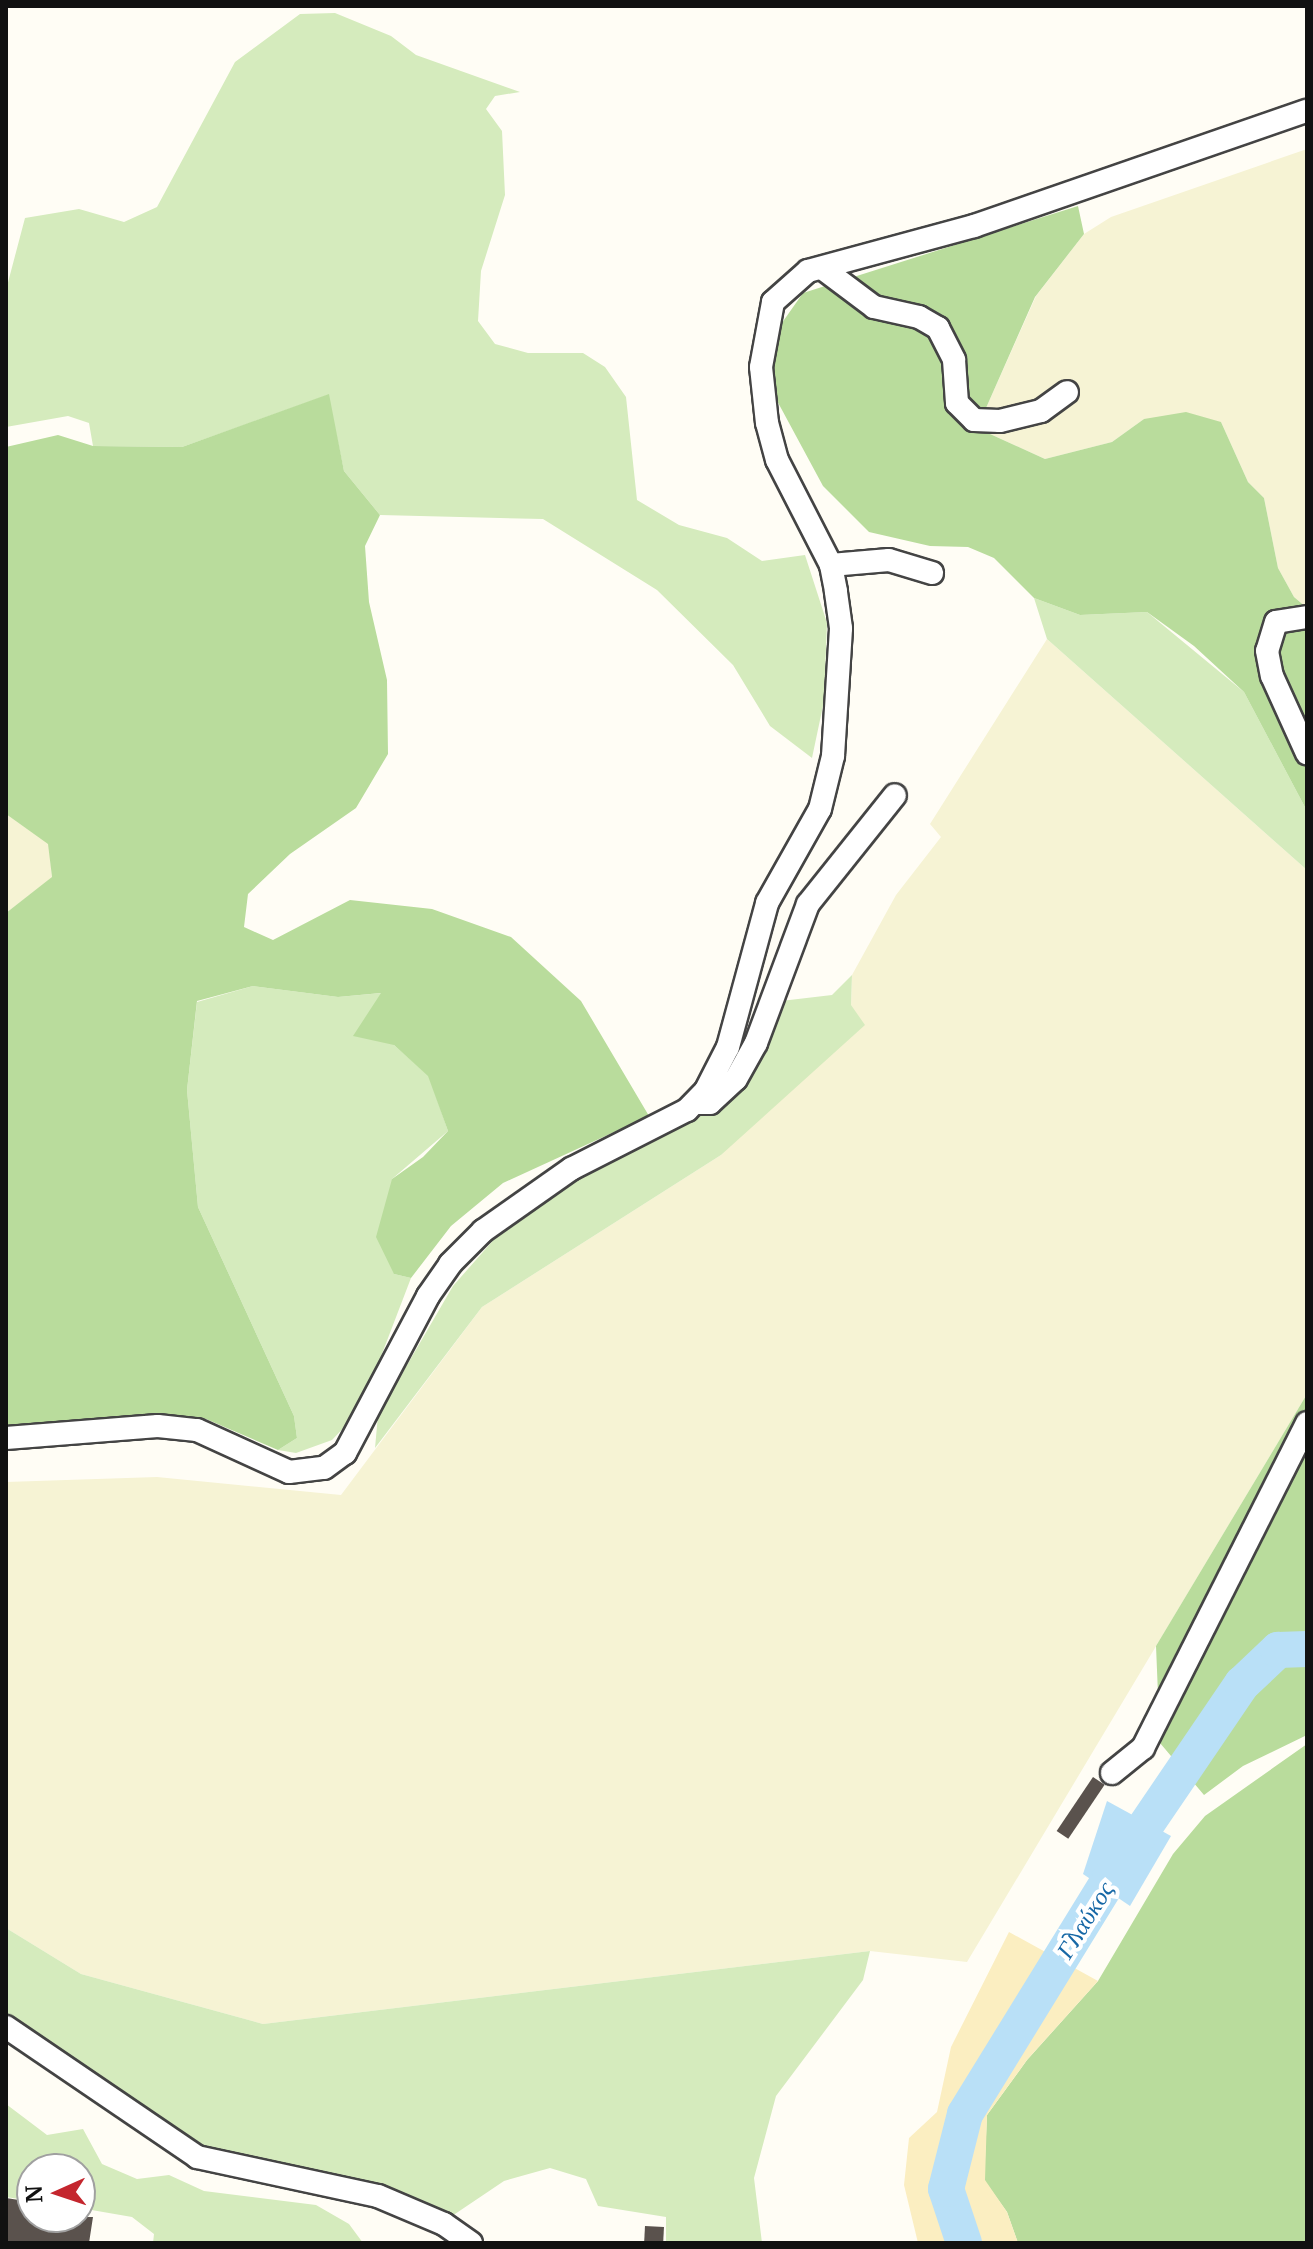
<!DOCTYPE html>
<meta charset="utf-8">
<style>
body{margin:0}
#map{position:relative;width:1313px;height:2249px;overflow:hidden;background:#fffdf5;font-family:Merriweather,serif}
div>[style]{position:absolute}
.farmland>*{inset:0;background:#f6f3d4}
.green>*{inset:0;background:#d5ebbd}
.forest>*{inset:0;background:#b9dc9c}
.sand>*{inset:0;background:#fbeec1}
.water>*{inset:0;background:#b9e0f7}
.river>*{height:36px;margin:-18px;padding:0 18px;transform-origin:18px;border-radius:18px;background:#b9e0f7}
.building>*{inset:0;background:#5a524d;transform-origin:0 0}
.roads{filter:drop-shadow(2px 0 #444) drop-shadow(-2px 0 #444) drop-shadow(0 2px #444) drop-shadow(0 -2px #444)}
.minor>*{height:22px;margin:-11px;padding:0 11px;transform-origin:11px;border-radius:11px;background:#fff}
span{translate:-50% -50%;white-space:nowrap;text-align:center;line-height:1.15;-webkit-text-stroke:8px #fff;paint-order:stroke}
.water-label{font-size:24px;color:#1768a6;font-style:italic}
.frame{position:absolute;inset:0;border:8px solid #111;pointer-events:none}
.north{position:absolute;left:16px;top:2153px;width:80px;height:80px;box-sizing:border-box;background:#fff;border:2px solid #a0a0a0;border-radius:50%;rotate:267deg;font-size:22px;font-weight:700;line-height:32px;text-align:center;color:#111}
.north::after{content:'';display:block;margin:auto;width:28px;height:36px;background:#c4262e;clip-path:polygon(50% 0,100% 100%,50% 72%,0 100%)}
</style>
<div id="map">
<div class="farmland">
<div style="clip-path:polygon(1307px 149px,1307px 608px,1294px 597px,1278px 568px,1264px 498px,1248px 482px,1221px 422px,1144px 419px,1112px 442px,1045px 459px,990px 434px,986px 408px,1036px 296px,1084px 234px,1111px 217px)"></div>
<div style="clip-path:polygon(1047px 639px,1307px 870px,1307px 1394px,967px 1962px,870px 1951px,263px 2024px,81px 1974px,6px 1928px,6px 1482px,157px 1477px,341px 1495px,482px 1307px,721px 1155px,851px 1005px,852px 975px,896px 895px,941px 837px,930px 824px)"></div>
<div style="clip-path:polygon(6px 814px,49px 844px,52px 878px,6px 913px)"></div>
</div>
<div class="green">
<div style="clip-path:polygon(335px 13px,391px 36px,416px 55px,520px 92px,495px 96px,486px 109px,502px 131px,505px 195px,481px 271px,478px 321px,495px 344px,528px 353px,583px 353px,605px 367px,626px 397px,637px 500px,679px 525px,727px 538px,762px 561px,805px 555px,827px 623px,824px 701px,812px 758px,770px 726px,733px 665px,657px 590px,543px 519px,380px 515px,344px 471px,328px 395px,182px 447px,93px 446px,89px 423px,68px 416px,6px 427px,6px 290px,25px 218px,79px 209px,124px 222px,157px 207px,235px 62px,300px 14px)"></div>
<div style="clip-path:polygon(1034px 598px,1080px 615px,1147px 612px,1244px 692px,1307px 811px,1307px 870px,1047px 639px)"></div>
<div style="clip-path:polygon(852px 975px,851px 1005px,865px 1025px,721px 1155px,482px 1307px,375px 1448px,378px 1415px,453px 1286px,497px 1236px,598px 1166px,727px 1098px,781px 1001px,832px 995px)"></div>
<div style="clip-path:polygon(253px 986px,338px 997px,382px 993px,394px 1045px,429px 1076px,448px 1131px,392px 1179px,394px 1274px,411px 1278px,370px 1385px,352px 1419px,332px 1440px,296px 1453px,278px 1450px,297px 1438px,294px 1416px,198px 1207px,187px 1090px,197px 1002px)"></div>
<div style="clip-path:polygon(6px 1928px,81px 1974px,263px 2024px,870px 1951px,863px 1980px,776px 2096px,754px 2178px,762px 2243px,666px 2243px,666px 2217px,598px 2206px,586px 2179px,550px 2168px,504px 2181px,452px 2216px,365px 2183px,205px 2147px,6px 2013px)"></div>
<div style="clip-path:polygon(6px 2104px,47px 2135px,83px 2129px,102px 2164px,137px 2179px,169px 2175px,204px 2191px,316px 2205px,349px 2224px,363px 2243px,153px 2243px,154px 2234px,132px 2217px,80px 2208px,80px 2169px,32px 2169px,32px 2201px,6px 2197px)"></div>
</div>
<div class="forest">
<div style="clip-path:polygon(1078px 206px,1084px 234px,1035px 297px,986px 408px,990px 434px,1045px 459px,1112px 442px,1144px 419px,1186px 412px,1221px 422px,1248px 482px,1264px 498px,1278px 568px,1294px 597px,1307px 608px,1307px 811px,1244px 692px,1194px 646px,1147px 612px,1080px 615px,1034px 598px,994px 558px,968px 547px,930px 546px,869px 532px,823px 486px,775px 397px,772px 337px,803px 293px)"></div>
<div style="clip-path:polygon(329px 394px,344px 471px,380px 515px,365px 546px,369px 602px,387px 680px,388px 754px,356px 808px,290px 854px,248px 894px,244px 927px,273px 940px,350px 900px,432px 909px,511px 937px,581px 1001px,649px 1116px,503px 1183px,451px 1226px,411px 1278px,394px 1274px,376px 1237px,392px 1179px,423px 1157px,448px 1131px,428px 1076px,394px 1045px,353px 1036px,381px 993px,338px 997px,253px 986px,197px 1001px,187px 1090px,198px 1207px,294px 1416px,297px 1438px,278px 1450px,206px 1419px,156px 1414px,6px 1431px,6px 913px,52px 877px,48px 844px,6px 814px,6px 447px,58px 435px,93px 446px,182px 447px)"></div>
<div style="clip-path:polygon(1307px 1394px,1307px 1735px,1243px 1766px,1204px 1795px,1160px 1743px,1156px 1646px)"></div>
<div style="clip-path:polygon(1307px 1744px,1307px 2243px,1018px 2243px,1007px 2212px,984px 2180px,987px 2115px,1027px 2060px,1098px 1981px,1173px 1854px,1205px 1816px)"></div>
</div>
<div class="sand">
<div style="clip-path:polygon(1009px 1932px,1098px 1981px,1027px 2060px,987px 2115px,985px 2180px,1007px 2212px,1018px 2243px,918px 2243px,904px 2185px,909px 2138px,937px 2112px,951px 2047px)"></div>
</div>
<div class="water">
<div style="clip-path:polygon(1107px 1801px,1171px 1836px,1130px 1906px,1083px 1874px)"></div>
</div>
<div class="river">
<div style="left:964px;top:2243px;width:57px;rotate:-108.4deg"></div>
<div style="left:946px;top:2189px;width:77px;rotate:-75.8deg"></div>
<div style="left:965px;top:2114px;width:277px;rotate:-58.4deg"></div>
<div style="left:1110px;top:1878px;width:235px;rotate:-55.8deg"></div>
<div style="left:1242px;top:1684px;width:50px;rotate:-43.4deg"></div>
<div style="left:1278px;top:1650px;width:29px;rotate:-2deg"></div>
</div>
<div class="building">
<div style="left:1093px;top:1777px;width:14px;height:65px;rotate:34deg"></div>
<div style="clip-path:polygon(6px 2198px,32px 2202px,32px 2217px,93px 2217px,89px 2243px,6px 2242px)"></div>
<div style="left:645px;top:2226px;width:19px;height:17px;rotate:3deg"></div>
</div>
<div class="roads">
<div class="minor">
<div style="left:822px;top:268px;width:65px;rotate:36.9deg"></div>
<div style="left:874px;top:307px;width:46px;rotate:12.5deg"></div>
<div style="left:919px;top:317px;width:22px;rotate:30deg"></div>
<div style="left:938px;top:328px;width:36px;rotate:63deg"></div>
<div style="left:954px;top:360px;width:43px;rotate:86deg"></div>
<div style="left:957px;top:403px;width:24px;rotate:45deg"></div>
<div style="left:974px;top:420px;width:26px;rotate:2deg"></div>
<div style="left:1000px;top:421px;width:42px;rotate:-13.7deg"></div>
<div style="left:1041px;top:411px;width:32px;rotate:-36deg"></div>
<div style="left:831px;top:565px;width:58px;rotate:-4.9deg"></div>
<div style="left:889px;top:560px;width:45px;rotate:16.8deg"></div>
<div style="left:1307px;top:617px;width:31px;rotate:171deg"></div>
<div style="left:1276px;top:622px;width:30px;rotate:107deg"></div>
<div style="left:1267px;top:651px;width:25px;rotate:79deg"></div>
<div style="left:1272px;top:676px;width:85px;rotate:65.6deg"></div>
<div style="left:695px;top:1103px;width:15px"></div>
<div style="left:710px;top:1103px;width:35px;rotate:-43deg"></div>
<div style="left:736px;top:1079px;width:41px;rotate:-60.9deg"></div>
<div style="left:756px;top:1043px;width:148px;rotate:-69.5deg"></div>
<div style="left:808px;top:904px;width:139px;rotate:-51.4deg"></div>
<div style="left:6px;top:1438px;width:152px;rotate:-4.5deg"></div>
<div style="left:158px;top:1426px;width:39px;rotate:6deg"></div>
<div style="left:197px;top:1430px;width:101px;rotate:24.5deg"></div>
<div style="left:289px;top:1472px;width:35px;rotate:-7deg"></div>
<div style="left:324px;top:1468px;width:26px;rotate:-36deg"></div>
<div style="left:345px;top:1453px;width:178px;rotate:-62.1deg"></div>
<div style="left:428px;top:1296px;width:39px;rotate:-55deg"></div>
<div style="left:450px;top:1264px;width:47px;rotate:-45deg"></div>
<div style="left:483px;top:1231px;width:108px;rotate:-35.2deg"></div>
<div style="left:571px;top:1169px;width:130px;rotate:-27deg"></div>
<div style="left:687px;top:1110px;width:28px;rotate:-46deg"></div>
<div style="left:706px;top:1090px;width:48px;rotate:-62.9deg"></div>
<div style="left:728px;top:1047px;width:149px;rotate:-74.8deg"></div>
<div style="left:767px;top:903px;width:108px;rotate:-60.6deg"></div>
<div style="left:820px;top:809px;width:55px;rotate:-76.2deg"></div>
<div style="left:833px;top:756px;width:128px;rotate:-86.4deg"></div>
<div style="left:841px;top:628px;width:37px;rotate:-98deg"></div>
<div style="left:836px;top:591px;width:26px;rotate:-101deg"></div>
<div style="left:831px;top:565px;width:118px;rotate:-117.2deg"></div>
<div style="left:777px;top:460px;width:38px;rotate:-105deg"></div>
<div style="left:767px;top:423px;width:56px;rotate:-96.1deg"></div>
<div style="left:761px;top:367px;width:66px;rotate:-79.5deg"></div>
<div style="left:773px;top:302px;width:47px;rotate:-41.5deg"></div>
<div style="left:808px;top:271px;width:172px;rotate:-15.2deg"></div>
<div style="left:974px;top:226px;width:352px;rotate:-19.1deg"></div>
<div style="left:1112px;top:1773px;width:40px;rotate:-39deg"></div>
<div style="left:1143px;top:1748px;width:364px;rotate:-63.2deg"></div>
<div style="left:6px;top:2027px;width:231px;rotate:34.2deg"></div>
<div style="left:197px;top:2157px;width:185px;rotate:12.2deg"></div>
<div style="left:378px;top:2196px;width:72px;rotate:23deg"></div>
<div style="left:444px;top:2224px;width:33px;rotate:35deg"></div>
</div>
</div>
<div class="water-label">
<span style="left:1085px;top:1920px;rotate:-58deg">Γλαύκος</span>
</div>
<div class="frame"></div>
<div class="north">N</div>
</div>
